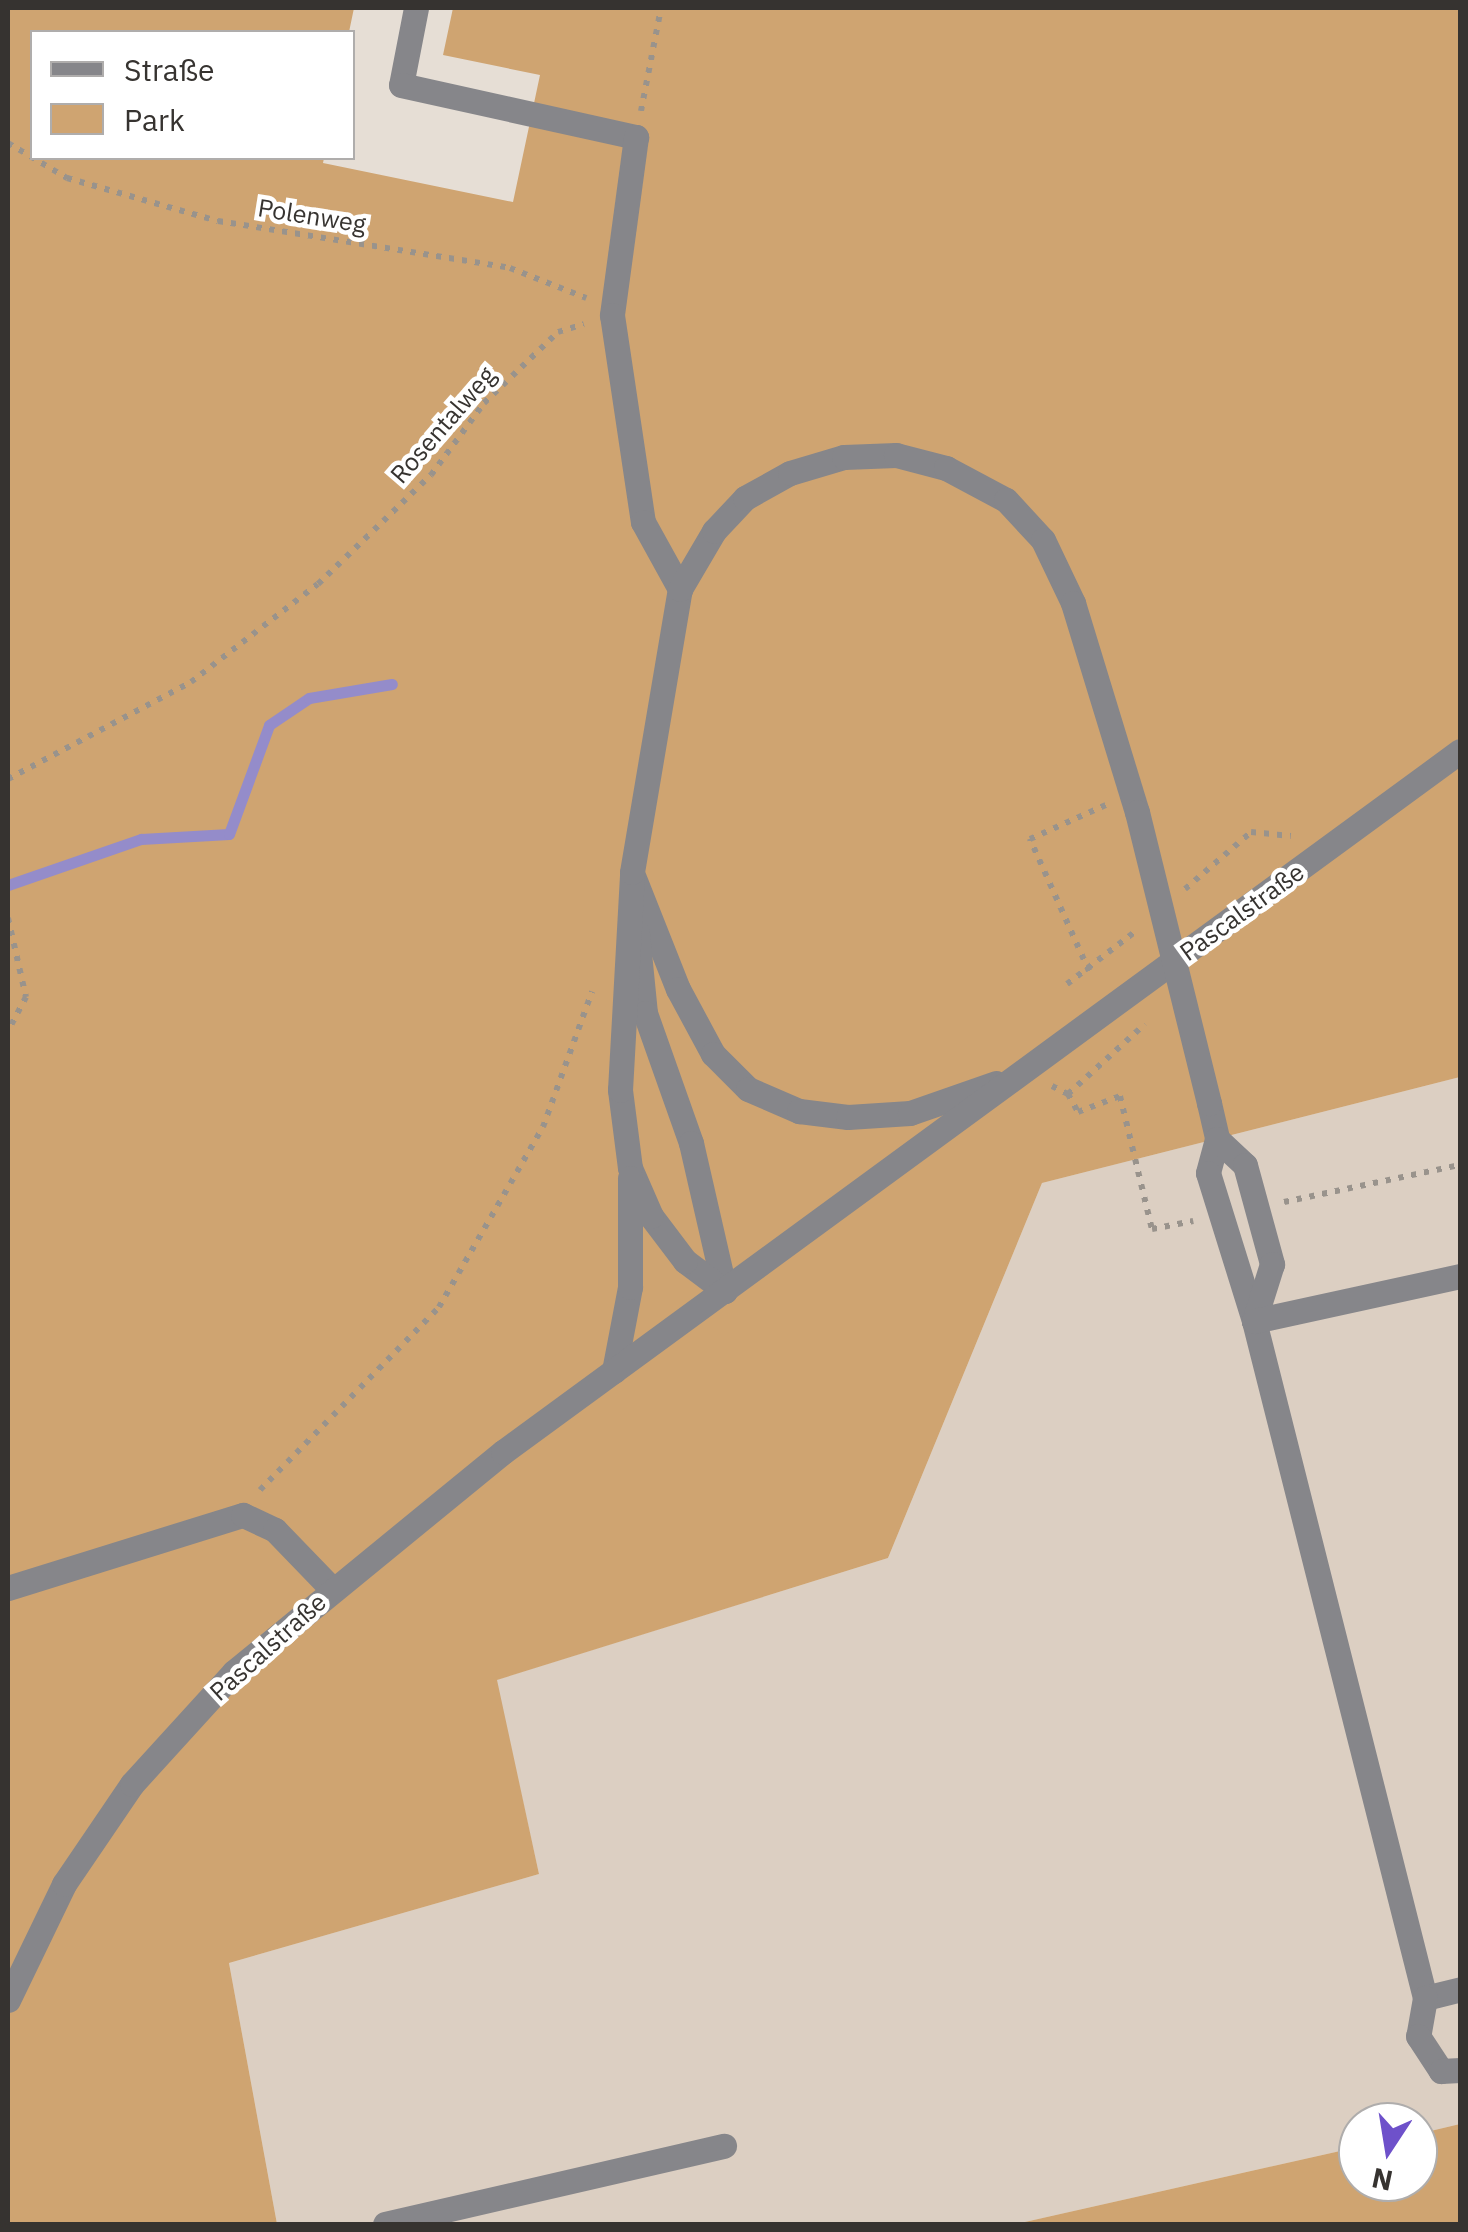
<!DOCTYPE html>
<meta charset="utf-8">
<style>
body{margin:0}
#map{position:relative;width:1468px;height:2232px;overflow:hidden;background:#e6ded5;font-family:"IBM Plex Sans",sans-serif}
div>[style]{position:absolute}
.built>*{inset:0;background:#dccfc2}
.green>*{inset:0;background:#cfa471}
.stream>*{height:11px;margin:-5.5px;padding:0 5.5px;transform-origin:5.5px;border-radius:5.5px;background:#948cca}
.path>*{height:6px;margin-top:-3px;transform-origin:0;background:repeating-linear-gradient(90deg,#99938c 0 5px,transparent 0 13px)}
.minor>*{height:25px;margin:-12.5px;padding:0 12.5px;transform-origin:12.5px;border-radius:12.5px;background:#86868a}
.minor-bridge>*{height:25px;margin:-12.5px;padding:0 12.5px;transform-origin:12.5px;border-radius:12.5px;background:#86868a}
span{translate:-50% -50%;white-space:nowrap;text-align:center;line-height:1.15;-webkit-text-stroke:9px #fff;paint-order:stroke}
.street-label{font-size:25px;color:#363330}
.frame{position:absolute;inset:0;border:10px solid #363330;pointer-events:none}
.legend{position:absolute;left:30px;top:30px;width:325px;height:130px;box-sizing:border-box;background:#fff;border:2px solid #afadac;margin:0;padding:12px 18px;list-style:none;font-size:30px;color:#363330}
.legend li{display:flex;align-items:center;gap:20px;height:50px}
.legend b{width:50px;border:2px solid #afadac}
.north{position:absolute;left:1338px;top:2102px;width:100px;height:100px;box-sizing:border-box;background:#fff;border:2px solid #afadac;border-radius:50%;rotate:192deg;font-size:28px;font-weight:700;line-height:40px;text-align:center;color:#363330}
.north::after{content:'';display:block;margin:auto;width:35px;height:45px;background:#6e51ca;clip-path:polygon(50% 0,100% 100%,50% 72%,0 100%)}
</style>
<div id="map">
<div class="built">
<div style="clip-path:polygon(1460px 1077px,1460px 2124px,1418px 2134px,1418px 2122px,1358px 2122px,1358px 2147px,1016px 2224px,277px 2224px,229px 1963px,539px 1874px,496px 1680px,888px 1558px,1042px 1183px)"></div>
</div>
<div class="green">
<div style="clip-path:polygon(8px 8px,354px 8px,349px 32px,32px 32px,32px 158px,324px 158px,323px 163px,513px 202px,540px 75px,443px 55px,453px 8px,1460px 8px,1460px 1077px,1042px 1183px,888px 1558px,497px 1680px,539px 1874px,229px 1963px,277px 2224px,8px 2224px)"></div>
<div style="clip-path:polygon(1460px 2124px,1460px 2224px,1016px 2224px,1358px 2147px,1358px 2182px,1418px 2182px,1418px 2134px)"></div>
</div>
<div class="stream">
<div style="left:8px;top:885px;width:141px;rotate:-19.1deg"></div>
<div style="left:141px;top:839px;width:88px;rotate:-3.3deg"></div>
<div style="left:229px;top:834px;width:116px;rotate:-69.8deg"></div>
<div style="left:269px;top:725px;width:48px;rotate:-34deg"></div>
<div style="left:309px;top:698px;width:84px;rotate:-9.6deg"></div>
</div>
<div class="path">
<div style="left:641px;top:111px;width:105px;rotate:-79deg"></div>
<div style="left:8px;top:143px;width:69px;rotate:30.7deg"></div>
<div style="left:67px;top:178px;width:157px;rotate:15.9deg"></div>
<div style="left:218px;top:221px;width:296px;rotate:9.1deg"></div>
<div style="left:510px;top:268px;width:82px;rotate:21.5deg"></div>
<div style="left:8px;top:779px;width:207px;rotate:-27.9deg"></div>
<div style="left:191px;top:682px;width:160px;rotate:-37.7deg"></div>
<div style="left:318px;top:584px;width:157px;rotate:-44deg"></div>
<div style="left:431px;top:475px;width:89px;rotate:-53.6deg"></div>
<div style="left:484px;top:403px;width:103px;rotate:-43.8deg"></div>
<div style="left:558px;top:332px;width:27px;rotate:-17deg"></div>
<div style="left:1185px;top:889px;width:87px;rotate:-40.8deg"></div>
<div style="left:1251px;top:832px;width:40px;rotate:5.7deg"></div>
<div style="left:8px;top:918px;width:81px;rotate:77.2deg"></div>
<div style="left:26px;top:997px;width:38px;rotate:118deg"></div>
<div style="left:1089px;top:971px;width:145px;rotate:-114.1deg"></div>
<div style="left:1030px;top:839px;width:83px;rotate:-24.1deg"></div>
<div style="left:1067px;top:984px;width:88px;rotate:-37.6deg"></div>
<div style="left:1052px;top:1086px;width:18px;rotate:27deg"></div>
<div style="left:1068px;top:1094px;width:104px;rotate:-42.3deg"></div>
<div style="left:1068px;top:1094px;width:21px;rotate:61deg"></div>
<div style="left:1078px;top:1112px;width:45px;rotate:-20.9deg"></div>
<div style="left:1120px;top:1096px;width:137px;rotate:76.5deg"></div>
<div style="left:1152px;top:1229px;width:42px;rotate:-11deg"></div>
<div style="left:1284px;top:1202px;width:180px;rotate:-11.9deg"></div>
<div style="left:260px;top:1490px;width:256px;rotate:-45.6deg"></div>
<div style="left:439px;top:1307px;width:208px;rotate:-60deg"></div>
<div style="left:543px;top:1127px;width:144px;rotate:-70.1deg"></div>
</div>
<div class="minor">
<div style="left:416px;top:8px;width:78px;rotate:101deg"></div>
<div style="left:401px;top:85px;width:241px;rotate:12.5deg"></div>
<div style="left:636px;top:137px;width:180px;rotate:97.7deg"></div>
<div style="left:612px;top:315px;width:209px;rotate:81.5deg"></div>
<div style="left:643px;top:522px;width:77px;rotate:61.1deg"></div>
<div style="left:634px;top:878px;width:119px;rotate:68.4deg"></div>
<div style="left:678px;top:989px;width:74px;rotate:61.7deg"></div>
<div style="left:713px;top:1054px;width:49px;rotate:45deg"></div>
<div style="left:748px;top:1089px;width:56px;rotate:23.3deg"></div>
<div style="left:799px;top:1111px;width:49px;rotate:7deg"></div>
<div style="left:848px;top:1117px;width:62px;rotate:-3.7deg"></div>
<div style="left:910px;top:1113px;width:91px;rotate:-19.2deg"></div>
<div style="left:637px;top:933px;width:80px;rotate:84.3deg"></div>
<div style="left:645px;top:1013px;width:138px;rotate:70.5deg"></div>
<div style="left:691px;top:1143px;width:152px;rotate:77.1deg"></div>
<div style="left:1209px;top:1103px;width:37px;rotate:77deg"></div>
<div style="left:1217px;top:1139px;width:35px;rotate:105deg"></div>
<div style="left:1208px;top:1173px;width:155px;rotate:72.7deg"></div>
<div style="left:1254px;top:1321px;width:698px;rotate:75.82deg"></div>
<div style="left:1425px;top:1998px;width:36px;rotate:-14deg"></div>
<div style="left:1217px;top:1139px;width:38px;rotate:43deg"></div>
<div style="left:1245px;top:1165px;width:103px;rotate:74.7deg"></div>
<div style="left:1272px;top:1264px;width:60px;rotate:107.5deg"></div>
<div style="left:725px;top:1291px;width:50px;rotate:-143.1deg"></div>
<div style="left:685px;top:1261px;width:56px;rotate:-127.1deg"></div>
<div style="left:651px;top:1216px;width:52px;rotate:-113.6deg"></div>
<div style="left:630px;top:1168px;width:79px;rotate:-97.3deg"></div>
<div style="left:620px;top:1090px;width:218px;rotate:-86.8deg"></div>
<div style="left:632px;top:872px;width:287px;rotate:-80.4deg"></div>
<div style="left:680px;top:589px;width:67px;rotate:-59.6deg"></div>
<div style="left:714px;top:531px;width:45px;rotate:-46.8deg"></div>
<div style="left:745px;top:498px;width:51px;rotate:-29.1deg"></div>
<div style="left:790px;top:473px;width:56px;rotate:-16.5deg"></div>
<div style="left:844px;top:457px;width:52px;rotate:-2.2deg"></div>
<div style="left:896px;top:455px;width:52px;rotate:14.6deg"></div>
<div style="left:946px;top:468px;width:68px;rotate:28.1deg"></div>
<div style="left:1006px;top:500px;width:54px;rotate:47.2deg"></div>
<div style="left:1043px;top:540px;width:70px;rotate:64.5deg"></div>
<div style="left:1073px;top:603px;width:219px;rotate:73deg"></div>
<div style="left:1254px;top:1321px;width:211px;rotate:-12.3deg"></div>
<div style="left:614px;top:1371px;width:86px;rotate:-79.2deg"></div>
<div style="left:630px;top:1287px;width:109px;rotate:-90deg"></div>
<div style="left:8px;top:1588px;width:246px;rotate:-17.3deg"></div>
<div style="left:243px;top:1515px;width:35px;rotate:25deg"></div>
<div style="left:275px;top:1530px;width:82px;rotate:46deg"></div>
<div style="left:1425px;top:1998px;width:39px;rotate:100deg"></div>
<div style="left:1418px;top:2036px;width:42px;rotate:56.7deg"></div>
<div style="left:1441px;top:2071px;width:19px;rotate:-3deg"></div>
<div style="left:8px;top:2000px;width:129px;rotate:-64.2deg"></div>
<div style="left:64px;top:1884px;width:121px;rotate:-55.8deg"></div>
<div style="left:132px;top:1784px;width:151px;rotate:-47.7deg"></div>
<div style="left:234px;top:1672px;width:348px;rotate:-39.3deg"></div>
<div style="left:503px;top:1452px;width:1186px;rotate:-36.22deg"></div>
<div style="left:385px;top:2224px;width:348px;rotate:-13deg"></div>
</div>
<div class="minor-bridge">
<div style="left:1137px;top:812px;width:300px;rotate:76.1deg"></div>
</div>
<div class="street-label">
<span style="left:312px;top:216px;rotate:9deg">Polenweg</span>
<span style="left:443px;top:425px;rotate:-49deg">Rosentalweg</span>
<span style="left:1242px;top:912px;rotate:-36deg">Pascalstraße</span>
<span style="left:268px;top:1647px;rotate:-42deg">Pascalstraße</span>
</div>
<div class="frame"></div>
<ul class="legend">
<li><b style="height:12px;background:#86868a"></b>Straße</li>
<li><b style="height:28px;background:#cfa471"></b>Park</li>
</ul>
<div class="north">N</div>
</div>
